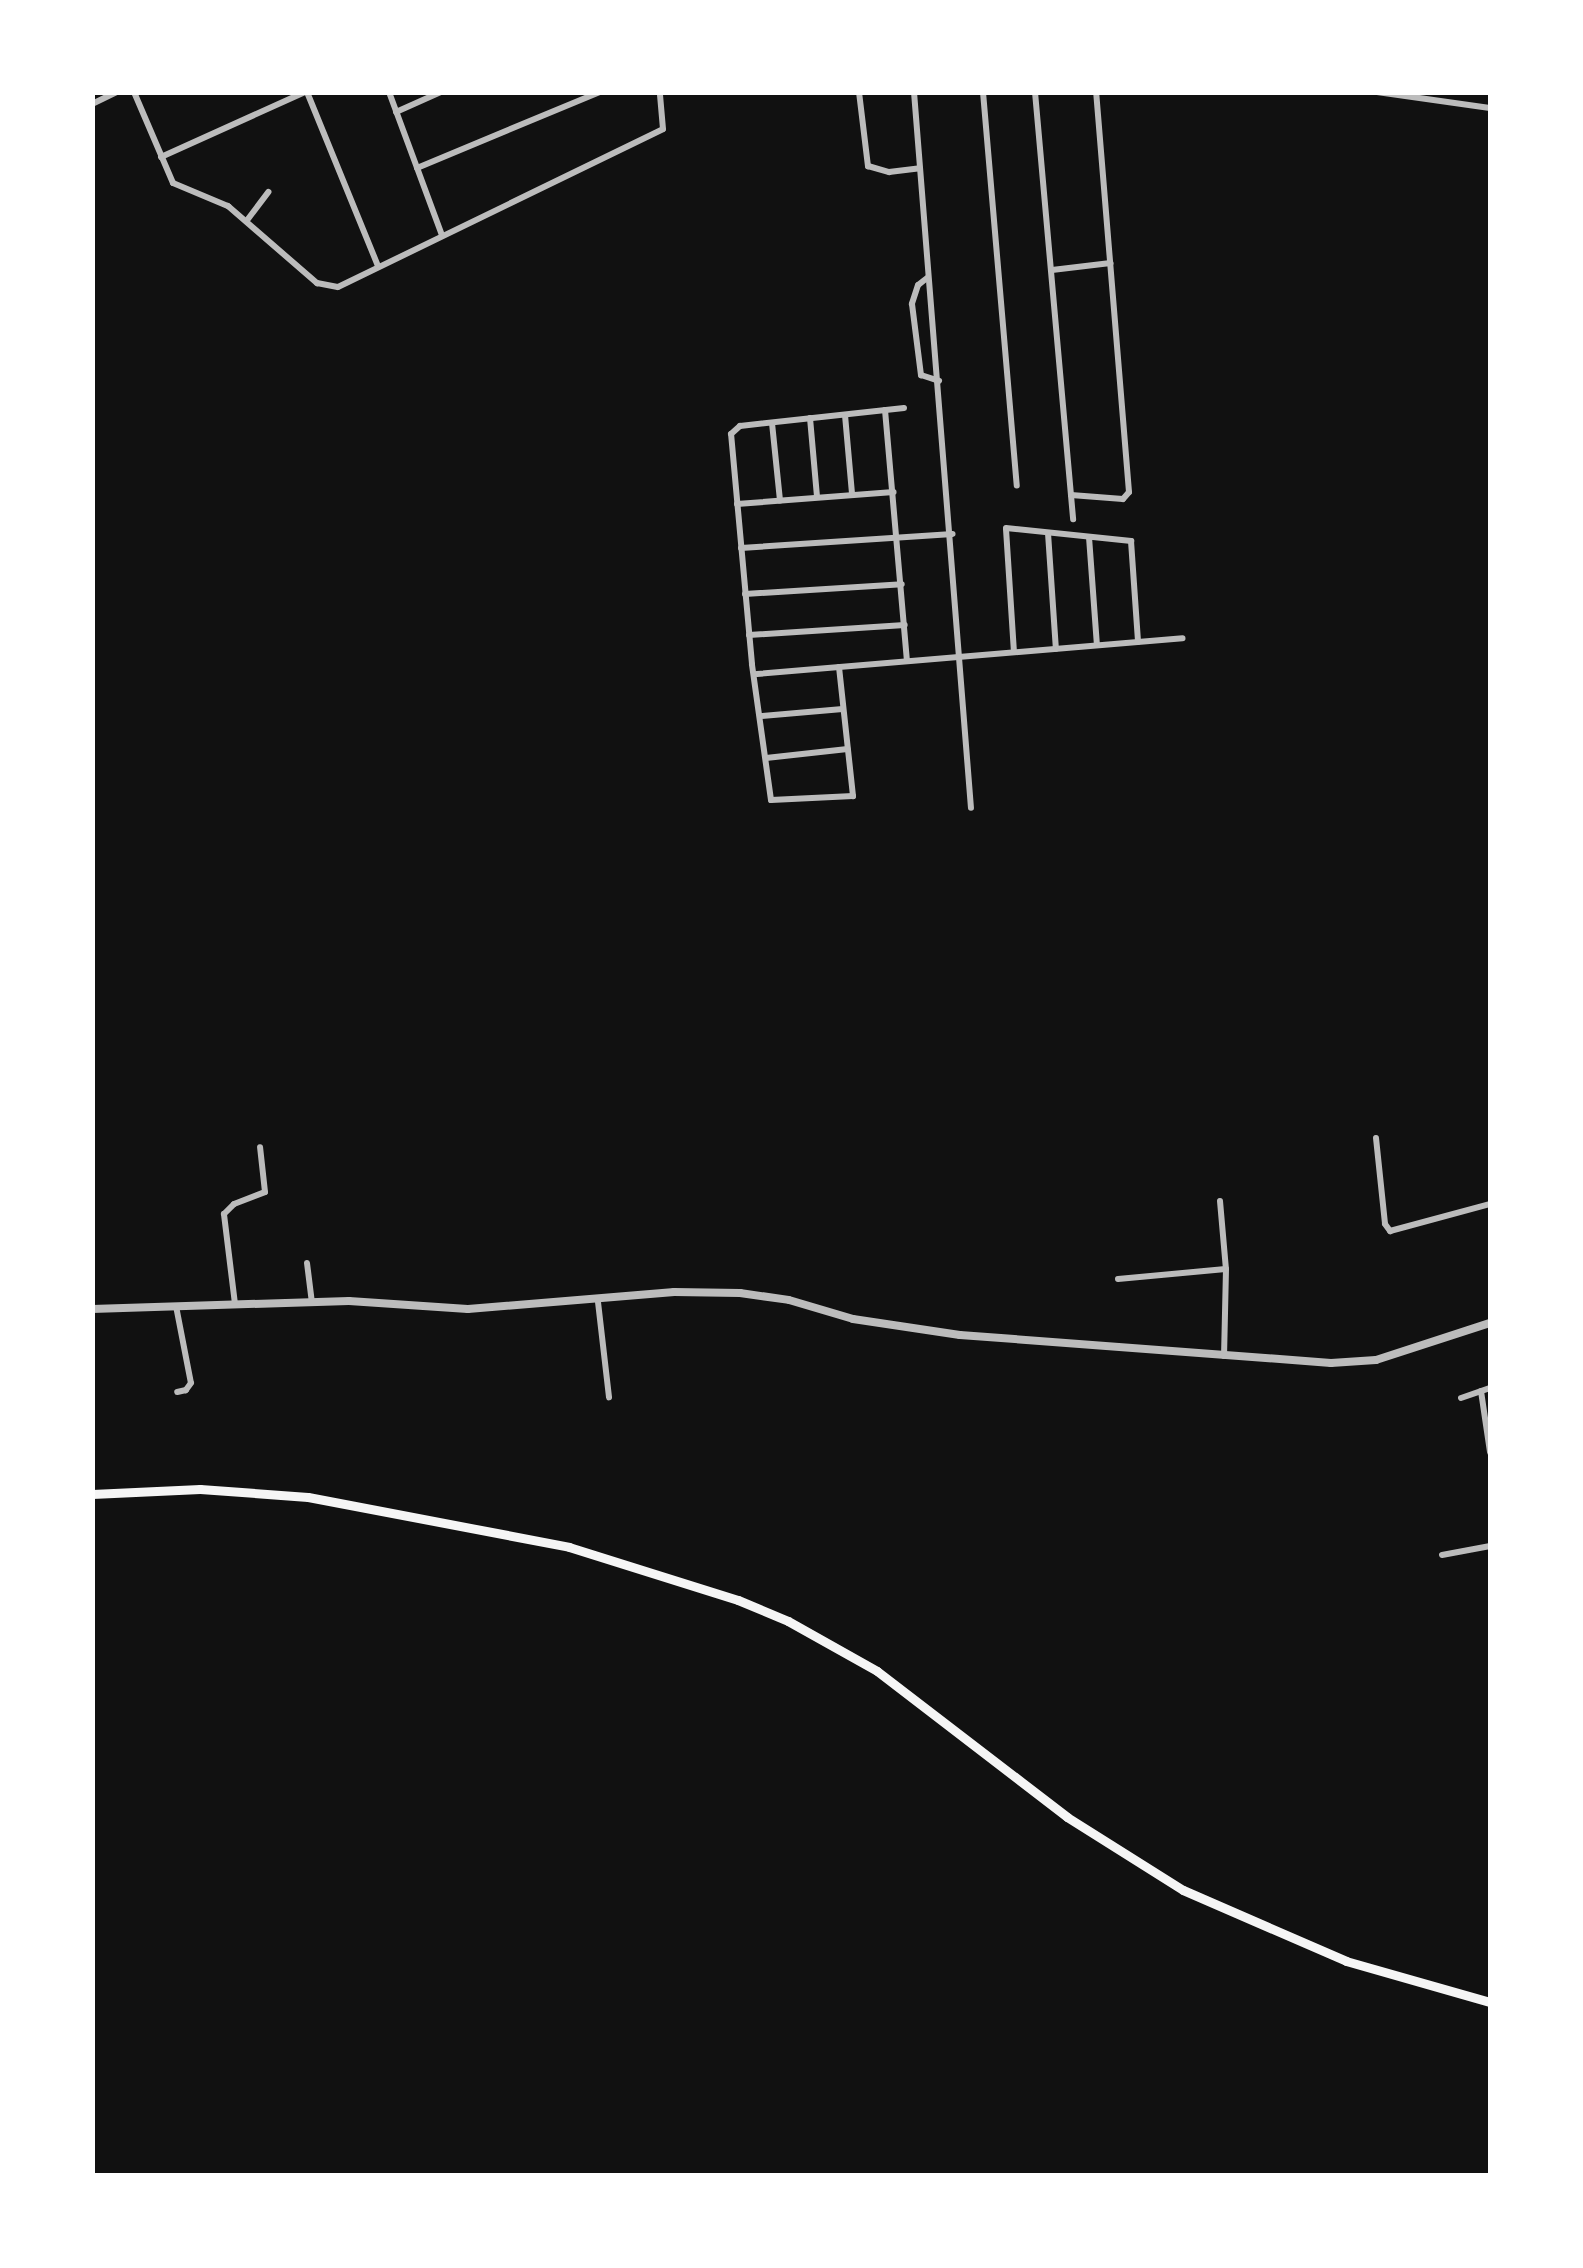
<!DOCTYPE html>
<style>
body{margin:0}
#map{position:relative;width:1583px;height:2268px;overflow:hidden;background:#111;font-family:"Exo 2",sans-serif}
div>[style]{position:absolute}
.minor>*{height:6px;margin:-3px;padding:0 3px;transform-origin:3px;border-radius:3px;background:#bcbcbc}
.tertiary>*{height:8px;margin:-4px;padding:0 4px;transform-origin:4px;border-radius:4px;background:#bcbcbc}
.secondary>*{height:9px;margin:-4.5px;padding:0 4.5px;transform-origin:4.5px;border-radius:4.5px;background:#f5f5f5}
span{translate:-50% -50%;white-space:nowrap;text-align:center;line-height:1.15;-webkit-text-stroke:8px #fff;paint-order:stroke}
.frame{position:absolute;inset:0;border:95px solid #fff;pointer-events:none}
</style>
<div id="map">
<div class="minor">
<div style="left:134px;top:92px;width:99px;rotate:66.8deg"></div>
<div style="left:173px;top:183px;width:60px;rotate:22.7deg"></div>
<div style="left:228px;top:206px;width:118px;rotate:40.9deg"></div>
<div style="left:317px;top:283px;width:21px;rotate:11deg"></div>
<div style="left:338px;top:287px;width:361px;rotate:-25.9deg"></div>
<div style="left:663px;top:129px;width:37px;rotate:-95deg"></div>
<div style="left:307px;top:92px;width:188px;rotate:67.8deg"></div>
<div style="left:389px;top:92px;width:153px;rotate:69.7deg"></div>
<div style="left:859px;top:92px;width:75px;rotate:83.1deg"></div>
<div style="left:868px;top:166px;width:22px;rotate:16deg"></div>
<div style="left:889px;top:172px;width:31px;rotate:-7deg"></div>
<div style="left:914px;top:92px;width:718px;rotate:85.45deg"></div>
<div style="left:983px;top:92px;width:395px;rotate:85.1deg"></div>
<div style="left:1035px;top:92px;width:429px;rotate:84.9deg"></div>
<div style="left:1377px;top:92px;width:114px;rotate:8.1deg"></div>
<div style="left:92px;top:104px;width:28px;rotate:-26deg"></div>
<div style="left:396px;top:112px;width:49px;rotate:-24deg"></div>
<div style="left:161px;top:157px;width:158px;rotate:-24.3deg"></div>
<div style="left:417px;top:168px;width:198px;rotate:-22.6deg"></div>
<div style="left:248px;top:219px;width:34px;rotate:-53deg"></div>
<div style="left:1052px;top:270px;width:59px;rotate:-6.8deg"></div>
<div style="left:927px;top:278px;width:11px;rotate:142deg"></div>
<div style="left:918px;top:285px;width:20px;rotate:108deg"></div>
<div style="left:912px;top:304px;width:72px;rotate:82.8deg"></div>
<div style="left:921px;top:375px;width:19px;rotate:18deg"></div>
<div style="left:885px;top:410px;width:252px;rotate:85deg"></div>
<div style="left:845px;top:415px;width:79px;rotate:84.9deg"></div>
<div style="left:810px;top:418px;width:79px;rotate:84.9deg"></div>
<div style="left:772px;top:423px;width:78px;rotate:84.1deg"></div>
<div style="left:1071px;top:495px;width:52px;rotate:4.4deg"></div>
<div style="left:1123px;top:499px;width:9px;rotate:-49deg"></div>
<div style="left:1129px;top:492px;width:401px;rotate:-94.7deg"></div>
<div style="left:737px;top:504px;width:157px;rotate:-4.4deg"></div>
<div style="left:1006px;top:528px;width:126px;rotate:5.9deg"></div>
<div style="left:1131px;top:541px;width:101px;rotate:86deg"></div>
<div style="left:1006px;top:529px;width:123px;rotate:86.3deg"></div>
<div style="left:1048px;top:533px;width:116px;rotate:86.1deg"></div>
<div style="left:1089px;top:537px;width:108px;rotate:85.8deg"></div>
<div style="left:741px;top:548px;width:212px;rotate:-3.8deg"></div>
<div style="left:745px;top:594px;width:157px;rotate:-3.6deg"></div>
<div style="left:749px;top:635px;width:156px;rotate:-3.7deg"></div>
<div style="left:839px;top:667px;width:130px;rotate:83.8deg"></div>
<div style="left:853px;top:796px;width:82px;rotate:177.2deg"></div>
<div style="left:771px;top:800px;width:137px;rotate:-98deg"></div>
<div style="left:752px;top:664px;width:231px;rotate:-95.2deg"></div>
<div style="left:731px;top:434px;width:12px;rotate:-42deg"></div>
<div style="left:740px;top:426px;width:165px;rotate:-6.3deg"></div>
<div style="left:757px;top:674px;width:427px;rotate:-4.8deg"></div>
<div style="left:761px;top:716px;width:82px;rotate:-4.9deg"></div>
<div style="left:766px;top:758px;width:82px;rotate:-6.3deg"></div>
<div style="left:1376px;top:1138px;width:86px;rotate:84deg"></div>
<div style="left:1385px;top:1224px;width:9px;rotate:54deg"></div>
<div style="left:1390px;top:1231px;width:104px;rotate:-15.1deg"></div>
<div style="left:1220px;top:1201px;width:68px;rotate:85deg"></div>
<div style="left:1226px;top:1269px;width:87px;rotate:91.3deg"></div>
<div style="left:307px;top:1263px;width:40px;rotate:82.9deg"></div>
<div style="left:1118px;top:1279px;width:108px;rotate:-5.3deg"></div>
<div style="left:598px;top:1302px;width:96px;rotate:83.4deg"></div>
<div style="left:235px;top:1304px;width:91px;rotate:-97deg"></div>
<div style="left:224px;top:1214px;width:14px;rotate:-45deg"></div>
<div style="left:234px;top:1204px;width:33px;rotate:-21deg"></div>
<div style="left:265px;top:1192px;width:45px;rotate:-96.3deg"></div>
<div style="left:176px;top:1306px;width:78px;rotate:79deg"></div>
<div style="left:191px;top:1383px;width:9px;rotate:126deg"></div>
<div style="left:186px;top:1390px;width:9px;rotate:167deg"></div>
<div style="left:1481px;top:1391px;width:62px;rotate:81.6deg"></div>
<div style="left:1461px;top:1398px;width:31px;rotate:-19deg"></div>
<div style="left:1442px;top:1555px;width:49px;rotate:-10.6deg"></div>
</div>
<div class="tertiary">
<div style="left:92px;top:1309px;width:257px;rotate:-1.8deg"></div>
<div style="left:349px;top:1301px;width:119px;rotate:3.8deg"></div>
<div style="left:468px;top:1309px;width:207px;rotate:-4.7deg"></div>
<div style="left:674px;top:1292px;width:66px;rotate:0.9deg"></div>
<div style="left:740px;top:1293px;width:49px;rotate:8.1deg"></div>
<div style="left:789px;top:1300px;width:67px;rotate:16.5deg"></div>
<div style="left:853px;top:1319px;width:108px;rotate:8.5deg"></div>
<div style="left:960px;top:1335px;width:372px;rotate:4.3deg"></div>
<div style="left:1331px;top:1363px;width:45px;rotate:-3.8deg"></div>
<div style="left:1376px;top:1360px;width:120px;rotate:-18deg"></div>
</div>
<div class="secondary">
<div style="left:92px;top:1494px;width:108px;rotate:-2.7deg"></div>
<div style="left:200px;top:1489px;width:108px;rotate:4.2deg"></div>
<div style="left:308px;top:1497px;width:266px;rotate:10.8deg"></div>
<div style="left:569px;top:1547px;width:177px;rotate:17.4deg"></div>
<div style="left:738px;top:1600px;width:54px;rotate:22.8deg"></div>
<div style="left:788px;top:1621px;width:102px;rotate:29.3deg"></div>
<div style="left:877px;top:1671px;width:240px;rotate:37.5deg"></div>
<div style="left:1067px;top:1817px;width:137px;rotate:32.2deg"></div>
<div style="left:1183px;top:1890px;width:178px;rotate:23.5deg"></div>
<div style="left:1346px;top:1961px;width:150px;rotate:15.9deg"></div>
</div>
<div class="frame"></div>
</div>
